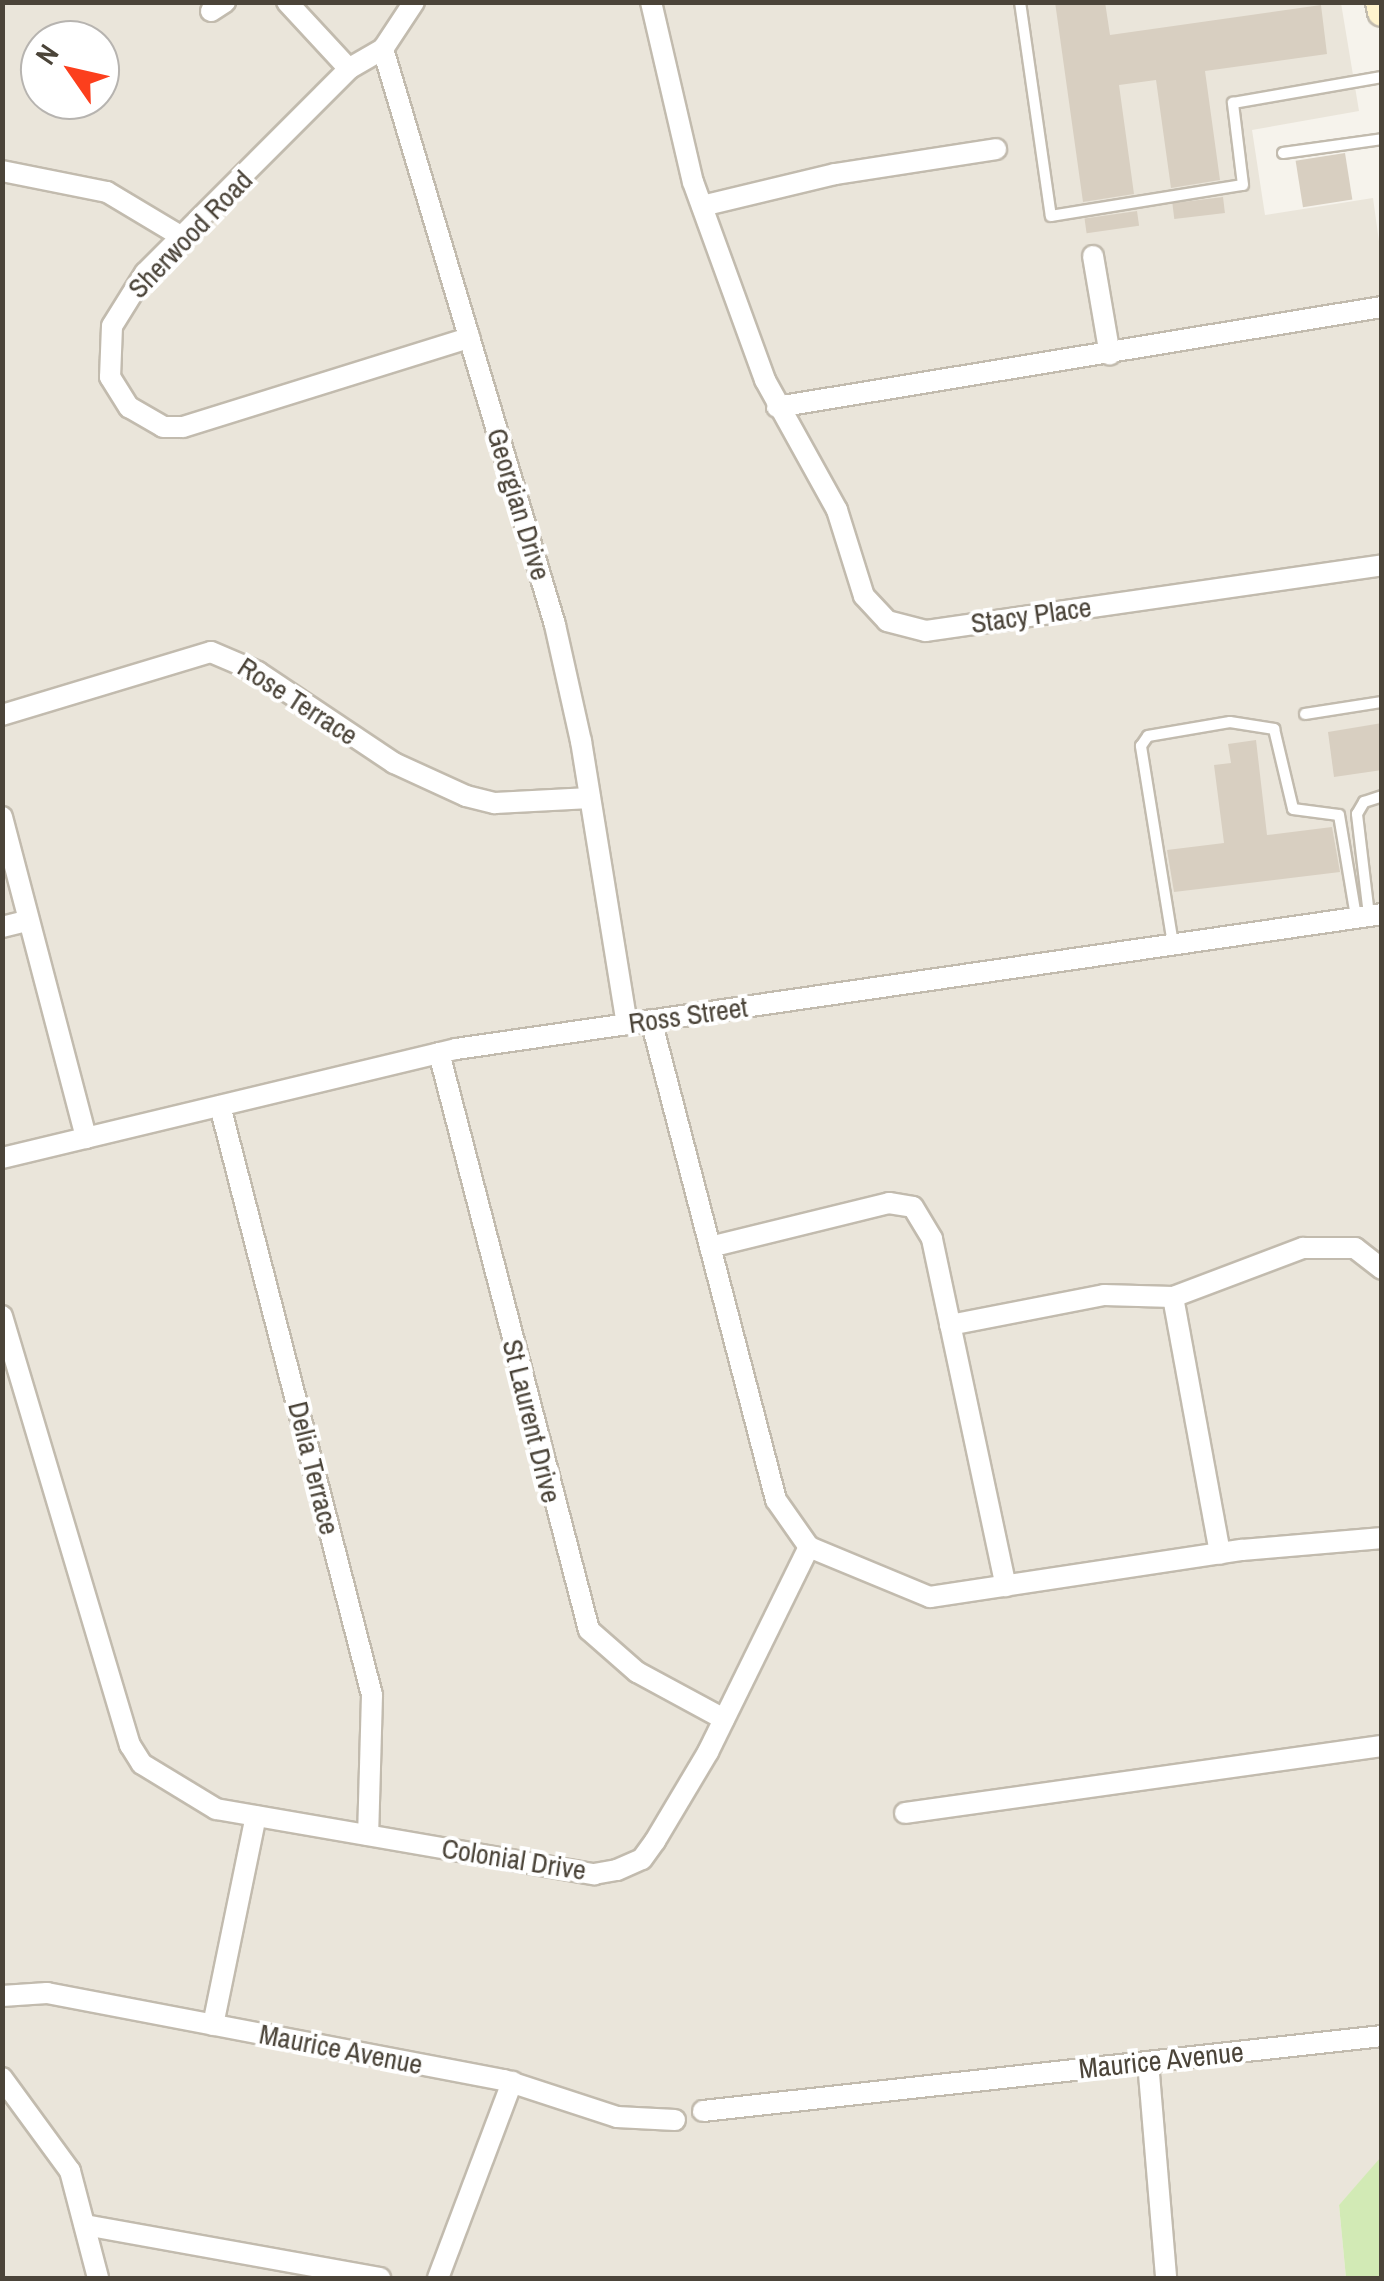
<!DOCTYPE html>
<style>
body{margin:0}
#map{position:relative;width:1384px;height:2281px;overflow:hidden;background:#f6f3ec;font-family:"Archivo Narrow",sans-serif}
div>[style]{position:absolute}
.residential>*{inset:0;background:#eae5da}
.green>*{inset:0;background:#d2eab5}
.building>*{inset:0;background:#d8cfc1;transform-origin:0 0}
.roads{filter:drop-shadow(2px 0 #c2bbae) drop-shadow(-2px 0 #c2bbae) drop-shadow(0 2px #c2bbae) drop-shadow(0 -2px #c2bbae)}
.lane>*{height:10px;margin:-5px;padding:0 5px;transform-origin:5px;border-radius:5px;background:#fff}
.street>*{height:20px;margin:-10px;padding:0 10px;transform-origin:10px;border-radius:10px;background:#fff}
.secondary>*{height:28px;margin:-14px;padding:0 14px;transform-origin:14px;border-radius:14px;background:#fff3cd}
span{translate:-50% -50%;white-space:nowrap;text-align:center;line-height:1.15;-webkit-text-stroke:8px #fff;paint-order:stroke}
.street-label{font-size:28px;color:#4b4439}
.frame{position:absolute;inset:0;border:5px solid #4b4439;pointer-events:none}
.north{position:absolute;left:20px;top:20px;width:100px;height:100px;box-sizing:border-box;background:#fff;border:2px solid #b7b4b0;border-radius:50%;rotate:304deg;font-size:28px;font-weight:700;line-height:40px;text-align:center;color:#4b4439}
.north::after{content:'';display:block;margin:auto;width:35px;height:45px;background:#fc3f1d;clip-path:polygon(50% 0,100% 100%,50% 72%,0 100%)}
</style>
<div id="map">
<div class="residential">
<div style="clip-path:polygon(evenodd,3px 3px,1341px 3px,1359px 111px,1252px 130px,1265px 215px,1373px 198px,1381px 256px,1382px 2157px,1339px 2205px,1346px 2278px,3px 2278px,3px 3px,40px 40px,100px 40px,100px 100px,40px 100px,40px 40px)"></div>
</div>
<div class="green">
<div style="clip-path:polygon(1381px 2157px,1381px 2278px,1346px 2278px,1339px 2205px)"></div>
</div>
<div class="building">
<div style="clip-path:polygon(1055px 2px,1105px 2px,1110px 35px,1321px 5px,1327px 54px,1205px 71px,1220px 180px,1171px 188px,1156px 80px,1119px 85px,1134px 194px,1083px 202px)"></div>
<div style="left:1345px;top:153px;width:47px;height:50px;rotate:81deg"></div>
<div style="left:1223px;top:197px;width:16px;height:51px;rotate:83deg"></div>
<div style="left:1137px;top:211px;width:15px;height:53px;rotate:82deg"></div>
<div style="clip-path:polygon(1382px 723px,1382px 770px,1334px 777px,1328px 732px)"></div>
<div style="clip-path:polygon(1256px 740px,1267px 835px,1332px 827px,1340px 872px,1174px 892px,1167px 850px,1224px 843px,1214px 765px,1231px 763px,1228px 744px)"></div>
</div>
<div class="roads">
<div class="lane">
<div style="left:1020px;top:2px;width:216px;rotate:81.8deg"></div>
<div style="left:1051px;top:216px;width:194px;rotate:-9.2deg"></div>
<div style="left:1243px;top:185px;width:83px;rotate:-97deg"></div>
<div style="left:1233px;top:103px;width:151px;rotate:-9.9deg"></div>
<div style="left:1283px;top:153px;width:100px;rotate:-8deg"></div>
<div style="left:1305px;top:714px;width:78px;rotate:-8.9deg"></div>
<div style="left:1369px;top:915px;width:102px;rotate:-96.8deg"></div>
<div style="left:1357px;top:814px;width:14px;rotate:-60deg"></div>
<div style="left:1364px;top:802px;width:19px;rotate:-18deg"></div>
<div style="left:1173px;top:944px;width:201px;rotate:-99.2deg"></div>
<div style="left:1141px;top:746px;width:12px;rotate:-55deg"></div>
<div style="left:1148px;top:736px;width:83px;rotate:-9.7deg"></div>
<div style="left:1230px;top:722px;width:45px;rotate:9deg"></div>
<div style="left:1274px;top:729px;width:82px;rotate:76.6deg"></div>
<div style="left:1293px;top:809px;width:46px;rotate:7.4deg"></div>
<div style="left:1339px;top:815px;width:103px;rotate:80.5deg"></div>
</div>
<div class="street">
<div style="left:287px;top:2px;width:91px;rotate:47.2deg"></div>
<div style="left:414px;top:2px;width:56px;rotate:123.4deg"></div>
<div style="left:383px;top:49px;width:601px;rotate:73.37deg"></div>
<div style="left:555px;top:625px;width:119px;rotate:77.4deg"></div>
<div style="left:581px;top:741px;width:287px;rotate:80.8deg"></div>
<div style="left:651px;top:2px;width:185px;rotate:76.9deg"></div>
<div style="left:693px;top:182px;width:211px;rotate:70deg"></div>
<div style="left:765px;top:380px;width:149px;rotate:61deg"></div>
<div style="left:837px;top:510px;width:90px;rotate:72.6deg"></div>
<div style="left:864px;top:596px;width:34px;rotate:47deg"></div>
<div style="left:887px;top:621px;width:40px;rotate:14.4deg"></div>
<div style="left:926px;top:631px;width:461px;rotate:-8.2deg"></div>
<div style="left:211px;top:11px;width:17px;rotate:-33deg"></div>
<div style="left:383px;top:49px;width:39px;rotate:150deg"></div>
<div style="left:349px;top:69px;width:288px;rotate:135deg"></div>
<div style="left:145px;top:273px;width:62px;rotate:121.9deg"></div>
<div style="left:112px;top:326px;width:51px;rotate:92.2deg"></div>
<div style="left:110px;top:377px;width:36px;rotate:58deg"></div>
<div style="left:129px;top:407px;width:39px;rotate:30deg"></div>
<div style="left:163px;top:427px;width:20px"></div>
<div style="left:183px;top:427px;width:300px;rotate:-17.3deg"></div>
<div style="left:2px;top:171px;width:107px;rotate:11.3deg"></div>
<div style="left:107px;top:192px;width:90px;rotate:30.9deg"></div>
<div style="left:702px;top:206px;width:137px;rotate:-13.5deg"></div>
<div style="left:835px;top:174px;width:163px;rotate:-8.8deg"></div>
<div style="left:1093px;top:256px;width:100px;rotate:80.3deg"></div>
<div style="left:777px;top:407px;width:613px;rotate:-9.39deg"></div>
<div style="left:2px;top:715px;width:218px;rotate:-16.8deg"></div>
<div style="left:211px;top:652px;width:51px;rotate:23.1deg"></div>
<div style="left:258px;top:672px;width:164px;rotate:33.8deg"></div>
<div style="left:394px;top:763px;width:79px;rotate:24.6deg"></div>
<div style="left:466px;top:796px;width:30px;rotate:14deg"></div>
<div style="left:495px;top:803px;width:95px;rotate:-3deg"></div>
<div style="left:2px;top:817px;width:332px;rotate:75.3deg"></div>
<div style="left:2px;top:927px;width:25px;rotate:-14deg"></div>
<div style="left:651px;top:1020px;width:496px;rotate:75.4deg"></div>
<div style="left:776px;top:1500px;width:57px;rotate:54.9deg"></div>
<div style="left:809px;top:1547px;width:131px;rotate:22.5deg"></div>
<div style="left:930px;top:1597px;width:316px;rotate:-8.6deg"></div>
<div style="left:1242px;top:1550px;width:141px;rotate:-4.9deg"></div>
<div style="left:439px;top:1053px;width:596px;rotate:75.43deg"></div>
<div style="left:589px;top:1630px;width:64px;rotate:41.2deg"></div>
<div style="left:637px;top:1672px;width:99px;rotate:28.4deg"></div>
<div style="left:220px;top:1106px;width:608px;rotate:75.53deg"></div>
<div style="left:372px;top:1695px;width:140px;rotate:91.6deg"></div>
<div style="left:2px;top:1158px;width:467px;rotate:-13.5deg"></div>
<div style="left:456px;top:1049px;width:936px;rotate:-8.29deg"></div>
<div style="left:710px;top:1247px;width:184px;rotate:-13.8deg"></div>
<div style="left:889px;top:1203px;width:24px;rotate:9deg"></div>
<div style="left:913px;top:1207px;width:37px;rotate:59deg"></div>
<div style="left:932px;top:1239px;width:355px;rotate:78deg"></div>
<div style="left:1173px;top:1297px;width:261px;rotate:79.6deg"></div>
<div style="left:2px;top:1316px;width:448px;rotate:73.4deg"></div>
<div style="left:130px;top:1745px;width:22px;rotate:58deg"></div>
<div style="left:142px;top:1764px;width:87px;rotate:31.3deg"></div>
<div style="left:216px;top:1809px;width:384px;rotate:9.8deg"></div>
<div style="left:594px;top:1874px;width:23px;rotate:-10deg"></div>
<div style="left:617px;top:1870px;width:27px;rotate:-24deg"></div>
<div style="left:642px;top:1859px;width:22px;rotate:-54deg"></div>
<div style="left:655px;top:1841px;width:104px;rotate:-59.2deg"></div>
<div style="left:708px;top:1752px;width:229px;rotate:-63.8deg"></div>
<div style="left:950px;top:1325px;width:157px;rotate:-11deg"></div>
<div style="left:1104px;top:1295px;width:69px;rotate:1.7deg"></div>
<div style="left:1173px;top:1297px;width:139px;rotate:-20.7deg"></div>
<div style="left:1303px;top:1248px;width:52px"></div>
<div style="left:1355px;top:1248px;width:34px;rotate:38deg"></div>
<div style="left:905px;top:1813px;width:482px;rotate:-8deg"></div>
<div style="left:2px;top:1996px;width:45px;rotate:-3.8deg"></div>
<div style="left:47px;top:1993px;width:465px;rotate:10.8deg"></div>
<div style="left:504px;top:2080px;width:119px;rotate:18.1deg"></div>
<div style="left:617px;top:2117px;width:58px;rotate:3deg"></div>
<div style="left:213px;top:2025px;width:213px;rotate:-78.4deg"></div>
<div style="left:1148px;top:2062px;width:217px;rotate:85.2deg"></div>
<div style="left:2px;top:2078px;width:115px;rotate:53.8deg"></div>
<div style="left:70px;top:2171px;width:111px;rotate:75.3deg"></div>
<div style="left:703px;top:2111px;width:683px;rotate:-6.3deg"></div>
<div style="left:85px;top:2225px;width:300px;rotate:10.2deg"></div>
<div style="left:438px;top:2278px;width:210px;rotate:-69.3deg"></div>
</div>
<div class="secondary">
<div style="left:1380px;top:2px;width:10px;rotate:79deg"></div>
</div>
</div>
<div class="street-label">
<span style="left:190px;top:234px;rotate:-46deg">Sherwood Road</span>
<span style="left:519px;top:504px;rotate:73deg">Georgian Drive</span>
<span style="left:1031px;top:615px;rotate:-8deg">Stacy Place</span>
<span style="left:298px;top:701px;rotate:33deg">Rose Terrace</span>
<span style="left:688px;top:1015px;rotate:-8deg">Ross Street</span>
<span style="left:532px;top:1421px;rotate:76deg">St Laurent Drive</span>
<span style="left:314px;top:1468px;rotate:76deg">Delia Terrace</span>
<span style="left:514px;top:1859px;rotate:9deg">Colonial Drive</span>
<span style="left:341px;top:2049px;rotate:11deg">Maurice Avenue</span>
<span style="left:1161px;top:2060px;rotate:-6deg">Maurice Avenue</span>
</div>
<div class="frame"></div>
<div class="north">N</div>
</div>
